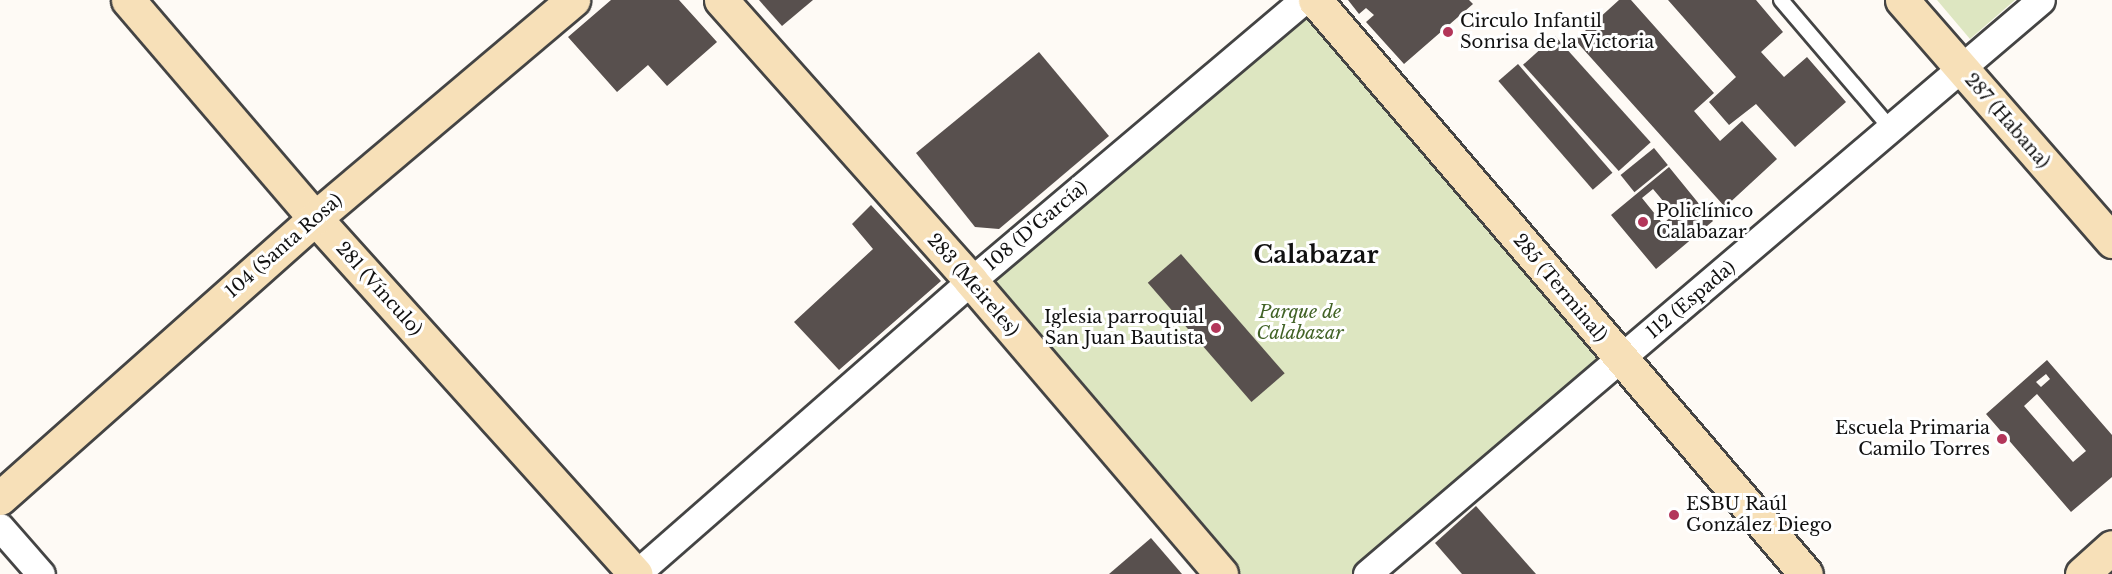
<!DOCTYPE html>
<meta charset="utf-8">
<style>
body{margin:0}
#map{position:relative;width:2112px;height:574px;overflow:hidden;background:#fefaf5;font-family:"Libre Baskerville",serif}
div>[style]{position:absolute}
.green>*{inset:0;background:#dde6c1}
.building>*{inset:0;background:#58504e;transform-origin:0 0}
.roads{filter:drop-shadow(2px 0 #444) drop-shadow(-2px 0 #444) drop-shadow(0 2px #444) drop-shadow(0 -2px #444)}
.lane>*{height:14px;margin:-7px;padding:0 7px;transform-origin:7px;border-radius:7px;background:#fff}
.street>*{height:27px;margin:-13.5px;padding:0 13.5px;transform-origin:13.5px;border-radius:13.5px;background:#fff}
.secondary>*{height:33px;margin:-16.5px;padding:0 16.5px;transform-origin:16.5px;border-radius:16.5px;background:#f7e0b8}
.dots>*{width:16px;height:16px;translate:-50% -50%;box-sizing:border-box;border:3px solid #fff;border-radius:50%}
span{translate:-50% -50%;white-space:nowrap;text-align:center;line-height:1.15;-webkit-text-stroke:6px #fff;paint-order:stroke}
.poi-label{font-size:18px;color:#111}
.left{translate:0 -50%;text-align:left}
.right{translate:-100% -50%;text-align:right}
.street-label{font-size:18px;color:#111}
.park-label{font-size:18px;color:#426327;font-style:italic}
.district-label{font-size:24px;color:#111;font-weight:700}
</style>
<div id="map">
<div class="green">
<div style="clip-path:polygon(1304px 0,1621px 359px,1367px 574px,1221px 574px,971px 281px)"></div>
<div style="clip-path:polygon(1937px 0,2015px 0,1970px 39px)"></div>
</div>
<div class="building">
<div style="clip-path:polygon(611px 0,679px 0,717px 42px,667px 86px,648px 65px,617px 92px,568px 37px)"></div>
<div style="clip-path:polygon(759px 0,813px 0,782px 26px)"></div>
<div style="clip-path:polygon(1348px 0,1469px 0,1473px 4px,1404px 64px,1366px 22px,1374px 15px,1366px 8px,1359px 14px)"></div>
<div style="clip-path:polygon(1619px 0,1631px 0,1714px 93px,1694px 111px,1720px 141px,1742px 121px,1777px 159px,1725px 207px,1575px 40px)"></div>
<div style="clip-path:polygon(1668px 0,1756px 0,1783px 32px,1761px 52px,1784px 77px,1807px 57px,1846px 102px,1795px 147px,1756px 104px,1729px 125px,1709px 102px,1736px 77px)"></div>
<div style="left:1555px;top:36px;width:143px;height:43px;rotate:48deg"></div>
<div style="clip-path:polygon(1039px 52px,1109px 136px,999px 229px,975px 227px,916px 153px)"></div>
<div style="left:1518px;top:64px;width:144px;height:26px;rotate:49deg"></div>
<div style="left:1654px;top:148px;width:22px;height:43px;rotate:51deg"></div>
<div style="clip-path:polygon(evenodd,1669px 167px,1713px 221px,1656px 269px,1611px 215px,1669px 167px,1653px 189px,1674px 214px,1663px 224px,1642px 198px,1653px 189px)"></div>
<div style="clip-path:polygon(871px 205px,941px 281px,839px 370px,794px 322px,873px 249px,852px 224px)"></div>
<div style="left:1181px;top:254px;width:158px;height:44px;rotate:49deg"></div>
<div style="clip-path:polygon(evenodd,2047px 360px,2112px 435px,2112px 477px,2071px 512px,1986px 414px,2047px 360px,2046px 374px,2050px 379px,2041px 387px,2036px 382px,2046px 374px,2047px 360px,2037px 394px,2086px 451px,2073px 462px,2024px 406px,2037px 394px)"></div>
<div style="clip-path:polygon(1476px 506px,1536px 574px,1462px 574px,1435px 543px)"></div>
<div style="clip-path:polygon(1151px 538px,1182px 574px,1109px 574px)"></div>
</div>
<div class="roads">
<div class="lane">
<div style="left:1781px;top:0;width:170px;rotate:49.5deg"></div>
</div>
<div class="street">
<div style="left:0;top:527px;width:62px;rotate:48.9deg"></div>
<div style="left:636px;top:574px;width:445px;rotate:-41.2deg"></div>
<div style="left:971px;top:281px;width:436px;rotate:-40.2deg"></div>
<div style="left:1367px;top:574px;width:885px;rotate:-40.42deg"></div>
</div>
<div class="secondary">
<div style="left:128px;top:0;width:287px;rotate:49.4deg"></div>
<div style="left:315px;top:218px;width:479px;rotate:48deg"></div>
<div style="left:721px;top:0;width:376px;rotate:48.3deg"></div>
<div style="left:971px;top:281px;width:385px;rotate:49.5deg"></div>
<div style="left:1315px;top:0;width:755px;rotate:49.46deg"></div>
<div style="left:1902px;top:0;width:320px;rotate:48.9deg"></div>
<div style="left:0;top:498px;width:421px;rotate:-41.6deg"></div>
<div style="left:315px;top:218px;width:338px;rotate:-40.2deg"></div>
<div style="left:2082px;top:574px;width:40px;rotate:-42deg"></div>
</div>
</div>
<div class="dots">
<div style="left:1448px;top:32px;background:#b3365a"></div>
<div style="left:1643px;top:222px;background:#b3365a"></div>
<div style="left:1216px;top:328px;background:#b3365a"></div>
<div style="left:2002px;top:439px;background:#b3365a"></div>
<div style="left:1674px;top:515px;background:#b3365a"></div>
</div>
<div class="poi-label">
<span class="left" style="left:1460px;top:32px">Circulo Infantil<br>Sonrisa de la Victoria</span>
<span class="left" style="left:1656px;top:222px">Policlínico<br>Calabazar</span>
<span class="right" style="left:1204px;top:328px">Iglesia parroquial<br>San Juan Bautista</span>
<span class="right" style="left:1990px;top:439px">Escuela Primaria<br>Camilo Torres</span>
<span class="left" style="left:1686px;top:515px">ESBU Raúl<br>González Diego</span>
</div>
<div class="street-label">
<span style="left:2007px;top:121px;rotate:49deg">287 (Habana)</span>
<span style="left:1036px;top:226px;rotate:-40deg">108 (D'García)</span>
<span style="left:284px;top:246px;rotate:-41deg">104 (Santa Rosa)</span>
<span style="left:973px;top:285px;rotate:49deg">283 (Meireles)</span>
<span style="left:1560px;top:288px;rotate:50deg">285 (Terminal)</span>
<span style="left:379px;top:289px;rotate:48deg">281 (Vínculo)</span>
<span style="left:1691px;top:300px;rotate:-40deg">112 (Espada)</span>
</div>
<div class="park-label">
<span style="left:1300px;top:323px">Parque de<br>Calabazar</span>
</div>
<div class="district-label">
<span style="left:1316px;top:255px">Calabazar</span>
</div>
</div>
